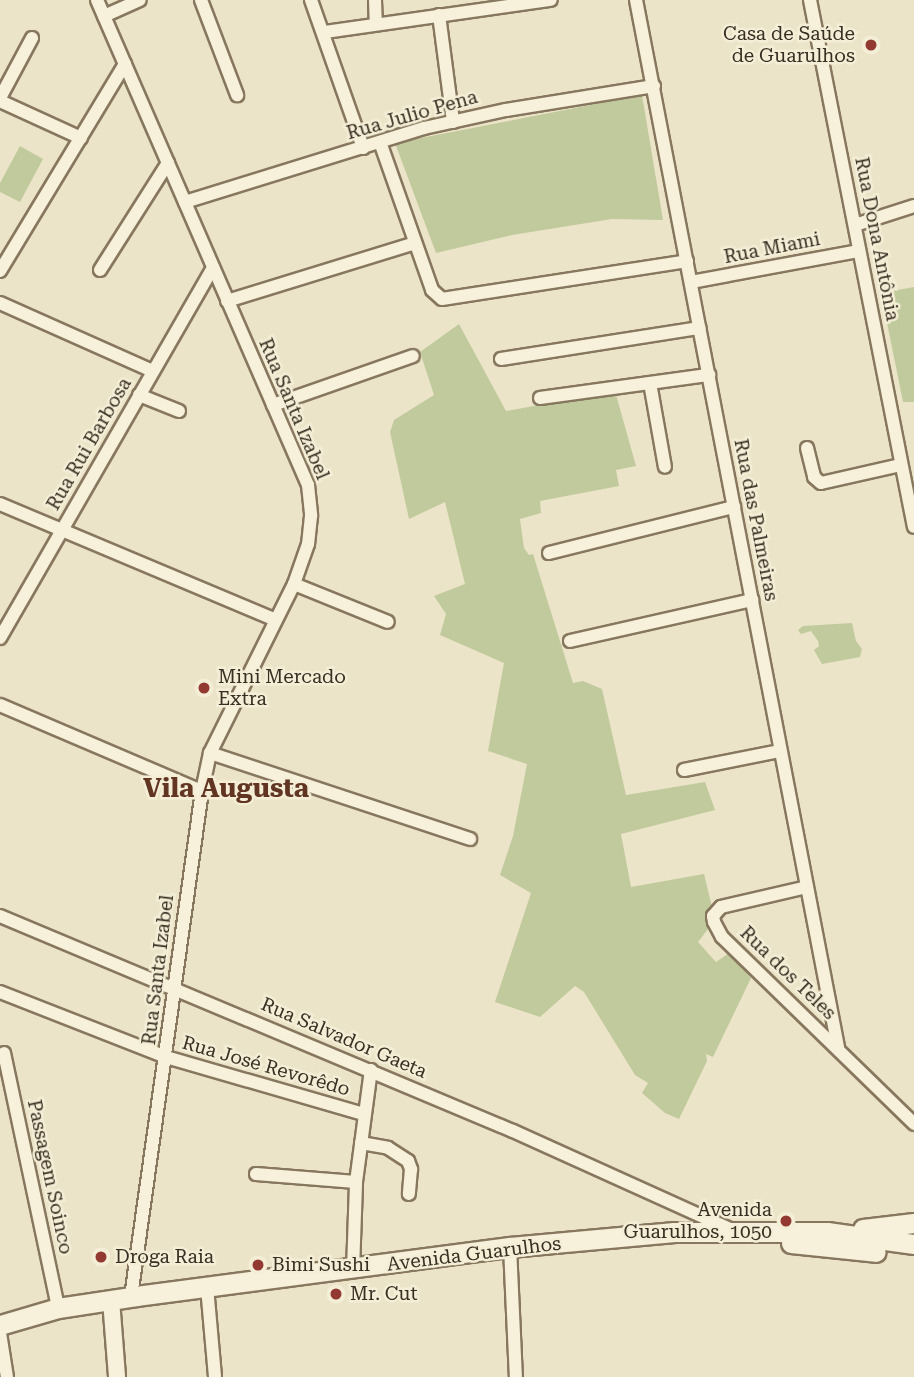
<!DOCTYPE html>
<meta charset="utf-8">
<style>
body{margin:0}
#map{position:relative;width:914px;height:1377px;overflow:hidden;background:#ece4c8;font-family:"Roboto Serif",serif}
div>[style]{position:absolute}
.green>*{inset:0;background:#c1ca9c}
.roads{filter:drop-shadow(2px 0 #87775e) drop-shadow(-2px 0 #87775e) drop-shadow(0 2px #87775e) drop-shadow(0 -2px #87775e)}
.minor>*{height:12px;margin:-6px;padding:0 6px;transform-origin:6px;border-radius:6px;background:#f7f1db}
.tertiary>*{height:16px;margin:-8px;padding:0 8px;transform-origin:8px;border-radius:8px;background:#f7f1db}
.secondary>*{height:19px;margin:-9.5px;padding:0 9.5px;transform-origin:9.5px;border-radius:9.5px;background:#f7f1db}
.dots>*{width:19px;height:19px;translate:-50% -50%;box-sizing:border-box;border:4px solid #f4eed7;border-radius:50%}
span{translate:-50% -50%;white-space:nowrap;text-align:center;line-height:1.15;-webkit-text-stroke:5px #f4eed7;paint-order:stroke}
.poi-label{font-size:19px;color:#382e21}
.right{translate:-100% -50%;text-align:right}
.left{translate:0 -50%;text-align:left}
.street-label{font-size:19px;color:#382e21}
.district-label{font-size:26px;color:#623523;font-weight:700}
</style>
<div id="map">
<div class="green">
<div style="clip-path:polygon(642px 95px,663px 220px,612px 219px,512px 235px,436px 253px,395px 143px)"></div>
<div style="clip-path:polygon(20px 146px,43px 159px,20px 202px,0 192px,0 183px)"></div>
<div style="clip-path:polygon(914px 287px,914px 402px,903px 402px,881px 293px)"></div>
<div style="clip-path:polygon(459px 324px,506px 411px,615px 391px,636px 466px,616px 470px,619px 486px,540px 501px,541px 513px,520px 519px,524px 548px,529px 555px,533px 554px,573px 683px,583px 681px,602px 689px,626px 795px,705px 782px,715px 810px,621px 834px,631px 887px,704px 874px,712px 907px,708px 929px,698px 942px,716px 962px,729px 953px,751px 978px,713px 1057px,706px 1054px,707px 1061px,679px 1119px,665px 1113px,642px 1093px,648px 1083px,635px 1075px,584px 992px,575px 986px,540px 1017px,495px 1002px,531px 893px,500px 875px,513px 836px,527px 764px,488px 751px,504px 663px,440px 635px,446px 614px,434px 596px,465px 584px,445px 502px,409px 519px,390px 432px,394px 420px,434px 395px,420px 352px)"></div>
<div style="clip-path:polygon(852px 623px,856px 641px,862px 649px,860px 657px,822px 664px,814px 650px,819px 646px,818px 641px,811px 631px,801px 634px,798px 630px,803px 626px)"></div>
</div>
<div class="roads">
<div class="minor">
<div style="left:97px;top:0;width:529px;rotate:66.49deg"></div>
<div style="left:308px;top:485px;width:31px;rotate:84deg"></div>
<div style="left:311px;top:516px;width:28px;rotate:96deg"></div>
<div style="left:308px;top:544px;width:42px;rotate:109.3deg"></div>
<div style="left:294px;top:584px;width:189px;rotate:116.4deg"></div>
<div style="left:210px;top:753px;width:39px;rotate:102deg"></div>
<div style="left:202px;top:791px;width:511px;rotate:97.99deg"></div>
<div style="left:201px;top:0;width:102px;rotate:69.2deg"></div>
<div style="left:311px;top:0;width:157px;rotate:70.6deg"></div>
<div style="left:375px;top:0;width:23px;rotate:88deg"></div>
<div style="left:636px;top:0;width:1066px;rotate:79.08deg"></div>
<div style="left:810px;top:0;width:537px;rotate:78.84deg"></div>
<div style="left:439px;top:15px;width:108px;rotate:82.5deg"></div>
<div style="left:104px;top:16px;width:39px;rotate:-24deg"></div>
<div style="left:325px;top:32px;width:228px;rotate:-8.1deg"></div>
<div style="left:0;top:98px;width:68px;rotate:-61.9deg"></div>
<div style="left:0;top:101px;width:89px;rotate:24.6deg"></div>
<div style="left:380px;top:142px;width:157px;rotate:70.6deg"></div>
<div style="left:432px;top:290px;width:13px;rotate:42deg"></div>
<div style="left:442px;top:299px;width:248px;rotate:-8.8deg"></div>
<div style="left:185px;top:202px;width:250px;rotate:-17.2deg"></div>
<div style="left:424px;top:128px;width:84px;rotate:-12.4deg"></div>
<div style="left:506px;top:110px;width:150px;rotate:-9.2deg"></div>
<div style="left:855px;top:225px;width:62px;rotate:-17.9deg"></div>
<div style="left:100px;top:270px;width:127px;rotate:-57.6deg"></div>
<div style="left:0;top:271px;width:242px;rotate:-58.9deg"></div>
<div style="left:691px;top:282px;width:171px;rotate:-10.5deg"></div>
<div style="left:227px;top:301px;width:197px;rotate:-17.1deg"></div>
<div style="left:0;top:303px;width:167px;rotate:24deg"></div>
<div style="left:501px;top:359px;width:201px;rotate:-8.9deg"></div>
<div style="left:650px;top:383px;width:85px;rotate:79.9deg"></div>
<div style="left:139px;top:395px;width:43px;rotate:21.8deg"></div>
<div style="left:540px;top:398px;width:171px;rotate:-7.8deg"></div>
<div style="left:273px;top:405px;width:148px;rotate:-19.3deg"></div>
<div style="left:807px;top:448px;width:30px;rotate:76deg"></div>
<div style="left:814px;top:477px;width:9px;rotate:41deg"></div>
<div style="left:821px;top:483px;width:82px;rotate:-12.7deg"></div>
<div style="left:0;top:504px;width:299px;rotate:22.8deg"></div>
<div style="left:549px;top:553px;width:191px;rotate:-14deg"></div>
<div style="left:294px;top:584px;width:101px;rotate:22deg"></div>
<div style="left:0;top:638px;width:427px;rotate:-60.1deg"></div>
<div style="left:570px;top:641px;width:187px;rotate:-12.7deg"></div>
<div style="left:0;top:705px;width:220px;rotate:23.1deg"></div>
<div style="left:210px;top:753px;width:274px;rotate:18.3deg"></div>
<div style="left:684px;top:770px;width:98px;rotate:-11.2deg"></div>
<div style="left:807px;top:887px;width:88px;rotate:166.9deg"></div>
<div style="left:721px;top:907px;width:12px;rotate:132deg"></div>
<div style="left:713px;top:916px;width:6px;rotate:81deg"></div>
<div style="left:714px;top:922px;width:17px;rotate:62deg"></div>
<div style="left:722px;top:937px;width:268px;rotate:44.2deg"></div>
<div style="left:0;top:916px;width:556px;rotate:22.74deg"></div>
<div style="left:513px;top:1131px;width:238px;rotate:24.3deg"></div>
<div style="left:0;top:992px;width:178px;rotate:21.4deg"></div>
<div style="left:166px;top:1057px;width:206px;rotate:16.1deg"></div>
<div style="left:4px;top:1053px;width:261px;rotate:78deg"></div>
<div style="left:361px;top:1143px;width:27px;rotate:10deg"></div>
<div style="left:388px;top:1148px;width:24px;rotate:33deg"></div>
<div style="left:408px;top:1161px;width:9px;rotate:69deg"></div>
<div style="left:411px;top:1169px;width:25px;rotate:95deg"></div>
<div style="left:256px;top:1174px;width:100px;rotate:4.6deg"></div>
<div style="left:510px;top:1247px;width:130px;rotate:87.4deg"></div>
<div style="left:353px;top:1270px;width:88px;rotate:-88deg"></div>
<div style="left:356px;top:1182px;width:113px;rotate:-82.4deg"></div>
<div style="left:207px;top:1287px;width:90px;rotate:84.9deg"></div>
<div style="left:0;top:1333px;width:45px;rotate:81deg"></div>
</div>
<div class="tertiary">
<div style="left:111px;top:1300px;width:77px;rotate:85.5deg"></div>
</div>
<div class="secondary">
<div style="left:863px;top:1229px;width:51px;rotate:-6.7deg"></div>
<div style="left:791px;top:1243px;width:85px;rotate:6deg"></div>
<div style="left:0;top:1325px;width:60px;rotate:-16.3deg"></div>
<div style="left:58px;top:1308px;width:79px;rotate:-8.7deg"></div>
<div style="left:136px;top:1296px;width:377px;rotate:-7.5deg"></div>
<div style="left:510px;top:1247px;width:165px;rotate:-5.2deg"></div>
<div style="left:674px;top:1232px;width:153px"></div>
<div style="left:827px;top:1232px;width:88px;rotate:7.9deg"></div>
</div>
</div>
<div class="dots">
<div style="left:871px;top:45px;background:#923932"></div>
<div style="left:204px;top:688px;background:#923932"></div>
<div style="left:786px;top:1221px;background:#923932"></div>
<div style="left:101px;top:1257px;background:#923932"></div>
<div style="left:258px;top:1265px;background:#923932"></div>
<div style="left:336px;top:1294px;background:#923932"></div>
</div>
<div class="poi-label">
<span class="right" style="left:855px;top:45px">Casa de Saúde<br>de Guarulhos</span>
<span class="left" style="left:218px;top:688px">Mini Mercado<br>Extra</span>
<span class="right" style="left:772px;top:1221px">Avenida<br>Guarulhos, 1050</span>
<span class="left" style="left:115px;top:1257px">Droga Raia</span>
<span class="left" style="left:272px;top:1265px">Bimi Sushi</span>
<span class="left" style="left:350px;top:1294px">Mr. Cut</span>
</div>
<div class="street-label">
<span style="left:412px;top:115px;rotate:-16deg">Rua Julio Pena</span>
<span style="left:877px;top:239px;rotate:79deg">Rua Dona Antônia</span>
<span style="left:772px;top:248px;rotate:-11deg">Rua Miami</span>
<span style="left:294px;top:409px;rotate:67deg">Rua Santa Izabel</span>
<span style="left:89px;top:444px;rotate:-60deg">Rua Rui Barbosa</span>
<span style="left:756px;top:520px;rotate:79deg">Rua das Palmeiras</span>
<span style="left:158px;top:970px;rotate:-83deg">Rua Santa Izabel</span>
<span style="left:788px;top:973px;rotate:44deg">Rua dos Teles</span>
<span style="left:344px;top:1038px;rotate:23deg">Rua Salvador Gaeta</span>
<span style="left:266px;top:1066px;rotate:16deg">Rua José Revorêdo</span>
<span style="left:50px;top:1177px;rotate:78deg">Passagem Soinco</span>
<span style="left:474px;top:1254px;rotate:-7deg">Avenida Guarulhos</span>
</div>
<div class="district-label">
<span style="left:226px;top:789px">Vila Augusta</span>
</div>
</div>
